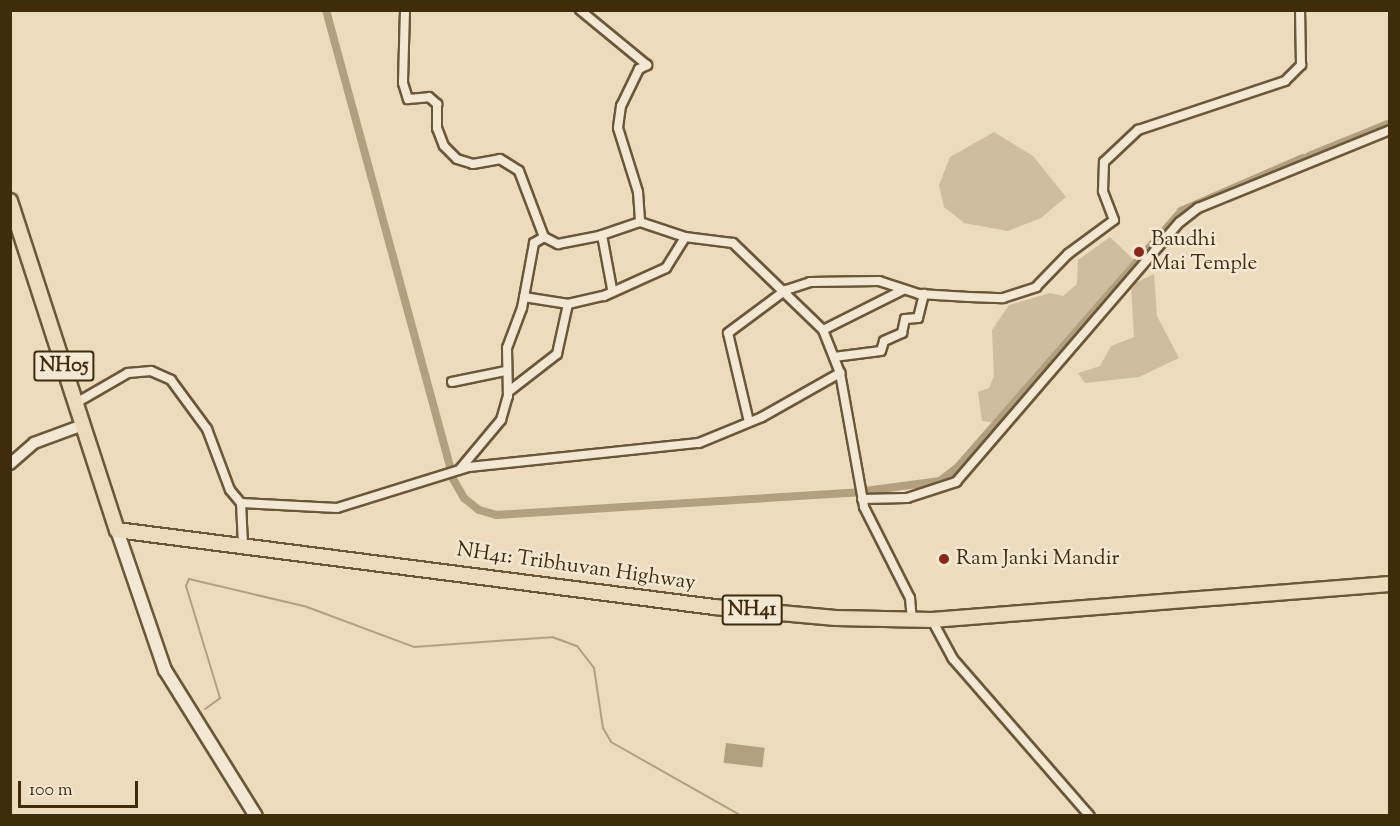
<!DOCTYPE html>
<style>
body{margin:0}
#map{position:relative;width:1400px;height:826px;overflow:hidden;background:#eddbbd;font-family:"Sorts Mill Goudy",serif}
div>[style]{position:absolute}
.green>*{inset:0;background:#d0bd9f}
.water>*{inset:0;background:#b2a080;transform-origin:0 0}
.stream>*{height:2px;margin:-1px;padding:0 1px;transform-origin:1px;border-radius:1px;background:#b2a080}
.canal>*{height:8px;margin:-4px;padding:0 4px;transform-origin:4px;border-radius:4px;background:#b2a080}
.roads{filter:drop-shadow(2px 0 #6b5838) drop-shadow(-2px 0 #6b5838) drop-shadow(0 2px #6b5838) drop-shadow(0 -2px #6b5838)}
.minor>*{height:8px;margin:-4px;padding:0 4px;transform-origin:4px;border-radius:4px;background:#f3e8d4}
.tertiary>*{height:10px;margin:-5px;padding:0 5px;transform-origin:5px;border-radius:5px;background:#f3e8d4}
.secondary>*{height:12px;margin:-6px;padding:0 6px;transform-origin:6px;border-radius:6px;background:#f3e8d4}
.trunk>*{height:14px;margin:-7px;padding:0 7px;transform-origin:7px;border-radius:7px;background:#eddbbd}
.dots>*{width:16px;height:16px;translate:-50% -50%;box-sizing:border-box;border:3px solid #f3e8d4;border-radius:50%}
span{translate:-50% -50%;white-space:nowrap;text-align:center;line-height:1.15;-webkit-text-stroke:5px #f3e8d4;paint-order:stroke}
.shield-label span{padding:2px 4px;background:#f3e8d4;border:2px solid;border-radius:4px;-webkit-text-stroke-width:0}
.shield-label{font-size:20px;color:#402c0b;font-weight:700}
.poi-label{font-size:21px;color:#402c0b}
.left{translate:0 -50%;text-align:left}
.street-label{font-size:21px;color:#402c0b}
.frame{position:absolute;inset:0;border:12px solid #402c0b;pointer-events:none}
.scale{position:absolute;left:18px;top:781px;width:120px;height:27px;box-sizing:border-box;border:3px solid #402c0b;border-top:0;padding-left:8px;font-size:18px;line-height:21px;white-space:nowrap;color:#402c0b;-webkit-text-stroke:4px #f3e8d4;paint-order:stroke}
</style>
<div id="map">
<div class="green">
<div style="clip-path:polygon(994px 132px,1033px 156px,1066px 197px,1041px 218px,1008px 231px,964px 223px,944px 207px,939px 185px,950px 157px)"></div>
<div style="clip-path:polygon(1110px 237px,1137px 263px,997px 423px,982px 421px,978px 392px,989px 388px,994px 376px,992px 330px,1009px 305px,1050px 293px,1063px 296px,1077px 284px,1078px 260px)"></div>
<div style="clip-path:polygon(1154px 274px,1157px 316px,1179px 358px,1139px 377px,1085px 383px,1078px 373px,1100px 366px,1111px 346px,1134px 337px,1131px 285px)"></div>
</div>
<div class="water">
<div style="left:726px;top:743px;width:39px;height:20px;rotate:7deg"></div>
</div>
<div class="stream">
<div style="left:205px;top:709px;width:19px;rotate:-36deg"></div>
<div style="left:220px;top:698px;width:117px;rotate:-106.9deg"></div>
<div style="left:186px;top:586px;width:8px;rotate:-67deg"></div>
<div style="left:189px;top:579px;width:121px;rotate:13.3deg"></div>
<div style="left:307px;top:607px;width:114px;rotate:20.5deg"></div>
<div style="left:414px;top:647px;width:138px;rotate:-4.1deg"></div>
<div style="left:552px;top:637px;width:27px;rotate:20deg"></div>
<div style="left:577px;top:646px;width:28px;rotate:52deg"></div>
<div style="left:594px;top:668px;width:61px;rotate:81.5deg"></div>
<div style="left:603px;top:728px;width:16px;rotate:60deg"></div>
<div style="left:611px;top:742px;width:150px;rotate:29.5deg"></div>
</div>
<div class="canal">
<div style="left:326px;top:10px;width:477px;rotate:74.8deg"></div>
<div style="left:1309px;top:156px;width:87px;rotate:-22.2deg"></div>
<div style="left:453px;top:479px;width:22px;rotate:60deg"></div>
<div style="left:464px;top:498px;width:19px;rotate:39deg"></div>
<div style="left:479px;top:510px;width:18px;rotate:16deg"></div>
<div style="left:496px;top:515px;width:364px;rotate:-3.6deg"></div>
<div style="left:865px;top:491px;width:76px;rotate:-7.6deg"></div>
<div style="left:940px;top:481px;width:23px;rotate:-38deg"></div>
<div style="left:958px;top:467px;width:340px;rotate:-48.9deg"></div>
<div style="left:1181px;top:211px;width:133px;rotate:-23.5deg"></div>
</div>
<div class="roads">
<div class="minor">
<div style="left:405px;top:10px;width:73px;rotate:91.6deg"></div>
<div style="left:403px;top:83px;width:17px;rotate:73deg"></div>
<div style="left:408px;top:99px;width:21px;rotate:-5deg"></div>
<div style="left:429px;top:97px;width:11px;rotate:41deg"></div>
<div style="left:437px;top:104px;width:24px;rotate:90deg"></div>
<div style="left:437px;top:128px;width:19px;rotate:69deg"></div>
<div style="left:444px;top:146px;width:18px;rotate:45deg"></div>
<div style="left:457px;top:159px;width:17px;rotate:17deg"></div>
<div style="left:473px;top:164px;width:27px;rotate:-10deg"></div>
<div style="left:500px;top:159px;width:22px;rotate:32deg"></div>
<div style="left:519px;top:171px;width:71px;rotate:69.3deg"></div>
<div style="left:580px;top:10px;width:87px;rotate:39.4deg"></div>
<div style="left:647px;top:65px;width:9px;rotate:153deg"></div>
<div style="left:639px;top:69px;width:41px;rotate:115.9deg"></div>
<div style="left:621px;top:106px;width:22px;rotate:98deg"></div>
<div style="left:618px;top:128px;width:67px;rotate:72.6deg"></div>
<div style="left:638px;top:192px;width:30px;rotate:86deg"></div>
<div style="left:640px;top:222px;width:47px;rotate:18.4deg"></div>
<div style="left:685px;top:237px;width:48px;rotate:7.1deg"></div>
<div style="left:733px;top:243px;width:125px;rotate:44deg"></div>
<div style="left:823px;top:330px;width:46px;rotate:68.4deg"></div>
<div style="left:840px;top:373px;width:136px;rotate:79.8deg"></div>
<div style="left:864px;top:507px;width:102px;rotate:63.2deg"></div>
<div style="left:910px;top:598px;width:23px;rotate:85deg"></div>
<div style="left:602px;top:235px;width:55px;rotate:79.5deg"></div>
<div style="left:524px;top:297px;width:45px;rotate:9deg"></div>
<div style="left:568px;top:304px;width:37px;rotate:-13deg"></div>
<div style="left:604px;top:296px;width:68px;rotate:-24.3deg"></div>
<div style="left:666px;top:268px;width:36px;rotate:-58deg"></div>
<div style="left:823px;top:330px;width:89px;rotate:-26.6deg"></div>
<div style="left:834px;top:357px;width:47px;rotate:-7.3deg"></div>
<div style="left:881px;top:351px;width:10px;rotate:-73deg"></div>
<div style="left:884px;top:341px;width:20px;rotate:-24deg"></div>
<div style="left:902px;top:333px;width:14px;rotate:-78deg"></div>
<div style="left:905px;top:319px;width:13px;rotate:-4deg"></div>
<div style="left:918px;top:318px;width:25px;rotate:-76deg"></div>
<div style="left:452px;top:382px;width:54px;rotate:-11.7deg"></div>
<div style="left:508px;top:392px;width:62px;rotate:-37.8deg"></div>
<div style="left:557px;top:354px;width:51px;rotate:-77.6deg"></div>
<div style="left:76px;top:403px;width:60px;rotate:-30deg"></div>
<div style="left:128px;top:373px;width:23px;rotate:-5deg"></div>
<div style="left:151px;top:371px;width:22px;rotate:24deg"></div>
<div style="left:171px;top:380px;width:61px;rotate:53.7deg"></div>
<div style="left:207px;top:429px;width:65px;rotate:69.3deg"></div>
<div style="left:230px;top:490px;width:17px;rotate:50deg"></div>
<div style="left:749px;top:422px;width:91px;rotate:-103.3deg"></div>
<div style="left:728px;top:333px;width:72px;rotate:-36.6deg"></div>
<div style="left:786px;top:290px;width:25px;rotate:-18deg"></div>
<div style="left:810px;top:282px;width:69px;rotate:-0.8deg"></div>
<div style="left:879px;top:281px;width:42px;rotate:18deg"></div>
<div style="left:919px;top:294px;width:50px;rotate:3.4deg"></div>
<div style="left:969px;top:297px;width:34px;rotate:2deg"></div>
<div style="left:1003px;top:298px;width:35px;rotate:-18deg"></div>
<div style="left:1036px;top:287px;width:46px;rotate:-45.9deg"></div>
<div style="left:1068px;top:254px;width:57px;rotate:-36.5deg"></div>
<div style="left:1114px;top:220px;width:31px;rotate:-111deg"></div>
<div style="left:1103px;top:191px;width:29px;rotate:-88deg"></div>
<div style="left:1104px;top:162px;width:47px;rotate:-43.3deg"></div>
<div style="left:1138px;top:130px;width:155px;rotate:-18.4deg"></div>
<div style="left:1285px;top:81px;width:23px;rotate:-45deg"></div>
<div style="left:1301px;top:65px;width:55px;rotate:-91deg"></div>
<div style="left:460px;top:469px;width:64px;rotate:-50.1deg"></div>
<div style="left:501px;top:420px;width:25px;rotate:-74deg"></div>
<div style="left:508px;top:396px;width:48px;rotate:-91.2deg"></div>
<div style="left:507px;top:348px;width:43px;rotate:-69.4deg"></div>
<div style="left:522px;top:308px;width:66px;rotate:-79.5deg"></div>
<div style="left:534px;top:243px;width:12px;rotate:-31deg"></div>
<div style="left:544px;top:237px;width:16px;rotate:27deg"></div>
<div style="left:558px;top:244px;width:42px;rotate:-11deg"></div>
<div style="left:599px;top:236px;width:43px;rotate:-18.9deg"></div>
<div style="left:862px;top:499px;width:45px;rotate:-1.3deg"></div>
<div style="left:907px;top:498px;width:52px;rotate:-18.1deg"></div>
<div style="left:956px;top:482px;width:343px;rotate:-49.3deg"></div>
<div style="left:1180px;top:222px;width:23px;rotate:-38deg"></div>
<div style="left:1198px;top:208px;width:207px;rotate:-22.1deg"></div>
<div style="left:243px;top:545px;width:42px;rotate:-92.7deg"></div>
<div style="left:241px;top:503px;width:96px;rotate:3deg"></div>
<div style="left:337px;top:508px;width:138px;rotate:-17.3deg"></div>
<div style="left:469px;top:467px;width:231px;rotate:-6deg"></div>
<div style="left:699px;top:443px;width:68px;rotate:-22.4deg"></div>
<div style="left:762px;top:417px;width:90px;rotate:-29.4deg"></div>
<div style="left:932px;top:620px;width:44px;rotate:61.7deg"></div>
<div style="left:953px;top:659px;width:208px;rotate:48.9deg"></div>
</div>
<div class="tertiary">
<div style="left:10px;top:464px;width:32px;rotate:-41deg"></div>
<div style="left:34px;top:443px;width:52px;rotate:-20.2deg"></div>
</div>
<div class="secondary">
<div style="left:117px;top:530px;width:148px;rotate:71.1deg"></div>
<div style="left:165px;top:670px;width:172px;rotate:58.1deg"></div>
</div>
<div class="trunk">
<div style="left:10px;top:201px;width:346px;rotate:72deg"></div>
<div style="left:117px;top:530px;width:602px;rotate:7.35deg"></div>
<div style="left:714px;top:607px;width:122px;rotate:5.2deg"></div>
<div style="left:836px;top:618px;width:96px;rotate:1.2deg"></div>
<div style="left:932px;top:620px;width:459px;rotate:-4.5deg"></div>
</div>
</div>
<div class="dots">
<div style="left:1139px;top:252px;background:#8f2418"></div>
<div style="left:944px;top:559px;background:#8f2418"></div>
</div>
<div class="shield-label">
<span style="left:64px;top:366px">NH05</span>
<span style="left:752px;top:610px">NH41</span>
</div>
<div class="poi-label">
<span class="left" style="left:1151px;top:252px">Baudhi<br>Mai Temple</span>
<span class="left" style="left:956px;top:559px">Ram Janki Mandir</span>
</div>
<div class="street-label">
<span style="left:576px;top:567px;rotate:8deg">NH41: Tribhuvan Highway</span>
</div>
<div class="frame"></div>
<div class="scale">100 m</div>
</div>
